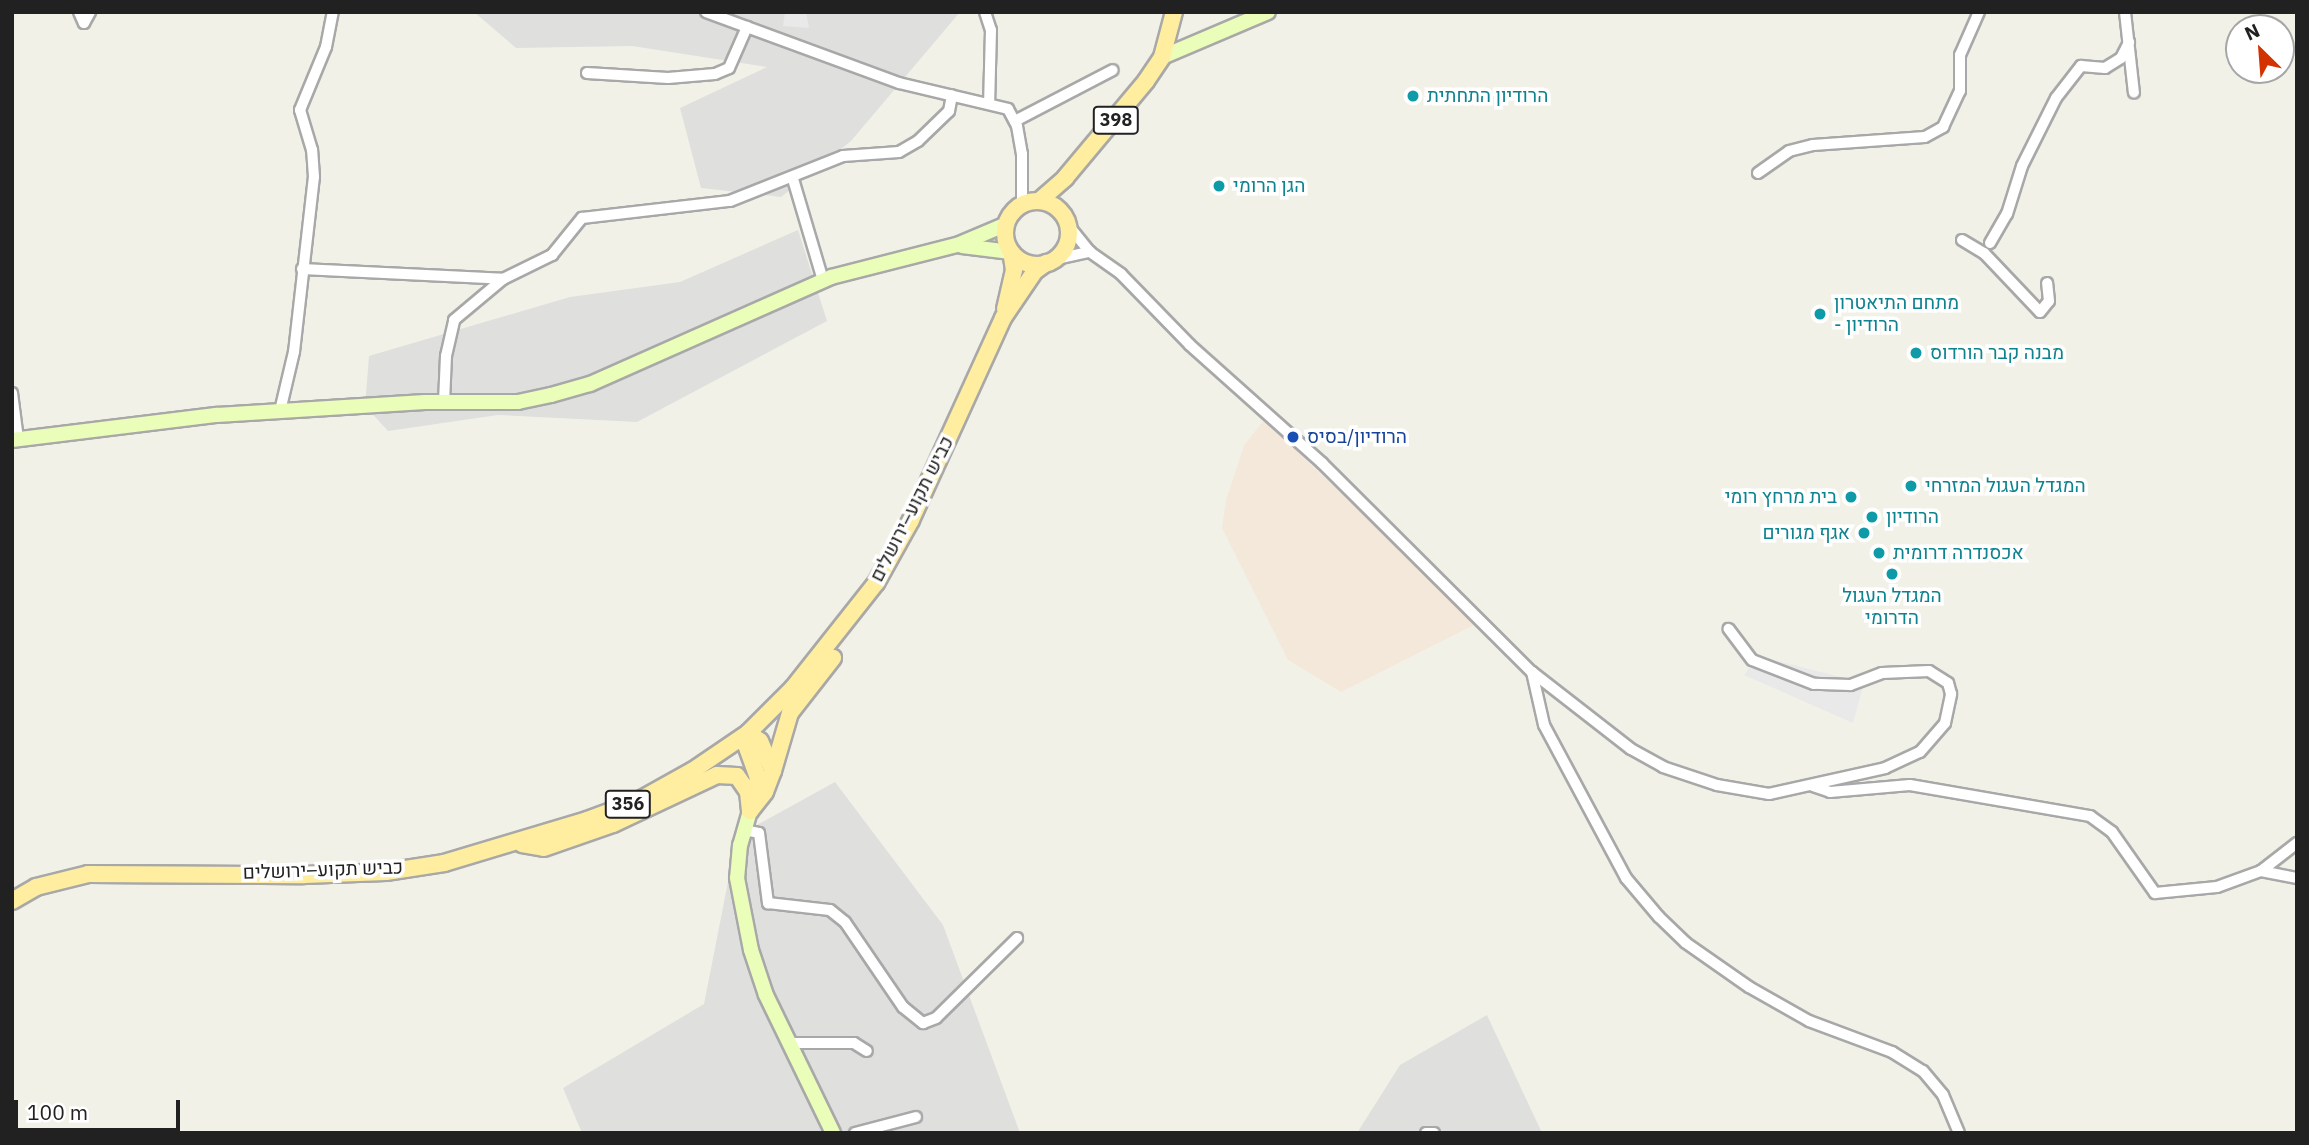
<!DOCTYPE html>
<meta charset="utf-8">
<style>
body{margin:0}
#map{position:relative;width:2309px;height:1145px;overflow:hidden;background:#f2f1e8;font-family:"IBM Plex Sans",Heebo,sans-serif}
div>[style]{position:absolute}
.residential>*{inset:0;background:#dfdfde}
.military>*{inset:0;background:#f4e8da}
.parking>*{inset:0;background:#e9e9e9}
.roads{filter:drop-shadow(2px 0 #a8a8a8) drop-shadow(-2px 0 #a8a8a8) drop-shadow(0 2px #a8a8a8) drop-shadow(0 -2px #a8a8a8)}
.street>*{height:10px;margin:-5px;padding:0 5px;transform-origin:5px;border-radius:5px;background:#fff}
.secondary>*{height:14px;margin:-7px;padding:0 7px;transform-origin:7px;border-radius:7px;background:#eafeba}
.primary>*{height:16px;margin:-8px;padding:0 8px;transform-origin:8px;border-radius:8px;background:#ffeda0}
.primary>.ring{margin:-8px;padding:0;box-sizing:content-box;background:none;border:16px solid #ffeda0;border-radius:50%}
.dots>*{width:19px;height:19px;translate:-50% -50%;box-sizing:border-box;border:4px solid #fff;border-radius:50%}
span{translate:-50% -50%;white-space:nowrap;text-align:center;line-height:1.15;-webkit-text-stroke:7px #fff;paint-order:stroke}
.shield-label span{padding:2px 5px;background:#fff;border:2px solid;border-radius:5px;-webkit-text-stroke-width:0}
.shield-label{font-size:18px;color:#212121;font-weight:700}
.culture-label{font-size:19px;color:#0d838f}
.left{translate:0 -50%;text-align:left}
.right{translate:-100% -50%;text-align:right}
.transit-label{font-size:19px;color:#164399}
.street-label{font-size:19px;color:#212121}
.frame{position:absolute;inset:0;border:14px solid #212121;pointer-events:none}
.north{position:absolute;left:2225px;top:14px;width:70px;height:70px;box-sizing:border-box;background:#fff;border:2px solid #a6a6a6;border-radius:50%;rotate:335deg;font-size:19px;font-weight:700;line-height:28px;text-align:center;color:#212121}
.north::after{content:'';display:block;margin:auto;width:24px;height:32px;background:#d33300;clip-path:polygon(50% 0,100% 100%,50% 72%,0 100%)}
.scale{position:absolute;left:14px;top:1100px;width:166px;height:32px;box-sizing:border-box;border:4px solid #212121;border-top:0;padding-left:9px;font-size:21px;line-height:24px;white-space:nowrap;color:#212121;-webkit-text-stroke:5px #fff;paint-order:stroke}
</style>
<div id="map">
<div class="residential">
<div style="clip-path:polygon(474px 12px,960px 12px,851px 141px,781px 197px,701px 188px,680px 108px,767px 67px,632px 46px,516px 48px)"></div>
<div style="clip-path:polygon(798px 230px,827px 321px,637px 422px,498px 415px,388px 431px,365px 406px,369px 356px,570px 297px,680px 282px)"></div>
<div style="clip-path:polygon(835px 782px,943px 925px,1020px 1133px,582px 1133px,563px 1088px,704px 1004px,737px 836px)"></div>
<div style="clip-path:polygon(1487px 1015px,1542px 1133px,1357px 1133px,1400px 1065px)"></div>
</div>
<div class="military">
<div style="clip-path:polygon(1264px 420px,1429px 577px,1474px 625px,1341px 692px,1288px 660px,1222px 528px,1226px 500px,1244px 445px)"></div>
</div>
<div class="parking">
<div style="clip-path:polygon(785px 12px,806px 12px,809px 28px,783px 26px)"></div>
<div style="clip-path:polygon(1758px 656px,1864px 683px,1853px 723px,1744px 675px)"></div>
</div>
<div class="roads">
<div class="street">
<div style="left:79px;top:12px;width:12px;rotate:66deg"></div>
<div style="left:84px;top:23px;width:13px;rotate:-61deg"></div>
<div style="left:706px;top:12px;width:206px;rotate:20.2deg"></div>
<div style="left:899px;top:83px;width:112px;rotate:13.4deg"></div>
<div style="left:1008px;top:109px;width:19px;rotate:62deg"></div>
<div style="left:1017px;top:126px;width:28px;rotate:80deg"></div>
<div style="left:1022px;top:154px;width:50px;rotate:90deg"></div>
<div style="left:985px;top:12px;width:19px;rotate:72deg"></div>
<div style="left:991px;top:30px;width:74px;rotate:91.5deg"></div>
<div style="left:2125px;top:12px;width:81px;rotate:83.7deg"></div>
<div style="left:587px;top:73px;width:81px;rotate:3.5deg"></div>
<div style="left:668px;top:78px;width:47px;rotate:-4.9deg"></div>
<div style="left:715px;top:74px;width:15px;rotate:-23deg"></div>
<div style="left:729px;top:68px;width:45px;rotate:-66.3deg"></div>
<div style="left:1015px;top:121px;width:110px;rotate:-27.5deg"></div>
<div style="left:1758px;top:173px;width:38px;rotate:-35deg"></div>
<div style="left:1789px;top:151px;width:25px;rotate:-14deg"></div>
<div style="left:1813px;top:145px;width:112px;rotate:-4.1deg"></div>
<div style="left:1925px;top:137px;width:21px;rotate:-29deg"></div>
<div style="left:1943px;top:127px;width:40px;rotate:-65deg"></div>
<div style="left:1960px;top:91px;width:36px;rotate:-90deg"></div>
<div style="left:1960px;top:55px;width:47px;rotate:-66.2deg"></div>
<div style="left:793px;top:179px;width:105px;rotate:73.5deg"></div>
<div style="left:1068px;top:225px;width:35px;rotate:51deg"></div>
<div style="left:1090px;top:252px;width:38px;rotate:35deg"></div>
<div style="left:1121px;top:274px;width:99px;rotate:45.8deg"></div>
<div style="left:1190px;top:345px;width:177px;rotate:41.8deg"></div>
<div style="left:1322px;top:463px;width:296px;rotate:44.9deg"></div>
<div style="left:1532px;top:672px;width:125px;rotate:37.9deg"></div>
<div style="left:1631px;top:749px;width:37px;rotate:29deg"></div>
<div style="left:1663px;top:767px;width:57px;rotate:18.4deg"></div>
<div style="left:1717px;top:785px;width:53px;rotate:9.8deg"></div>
<div style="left:1769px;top:794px;width:119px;rotate:-12.6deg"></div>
<div style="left:1885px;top:768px;width:38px;rotate:-25deg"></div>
<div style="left:1920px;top:752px;width:38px;rotate:-49deg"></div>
<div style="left:1945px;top:723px;width:30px;rotate:-78deg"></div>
<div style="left:1951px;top:694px;width:11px;rotate:-105deg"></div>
<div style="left:1948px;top:683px;width:22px;rotate:-148deg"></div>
<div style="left:1929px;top:671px;width:47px;rotate:177.6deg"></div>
<div style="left:1882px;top:673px;width:34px;rotate:159deg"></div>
<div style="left:1850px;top:685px;width:36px;rotate:-178deg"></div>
<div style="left:1814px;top:684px;width:66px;rotate:-158.8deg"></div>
<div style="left:1752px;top:660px;width:39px;rotate:-127deg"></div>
<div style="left:1962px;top:240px;width:26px;rotate:31deg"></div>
<div style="left:1984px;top:253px;width:81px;rotate:46.5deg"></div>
<div style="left:2040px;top:312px;width:14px;rotate:-51deg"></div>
<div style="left:2049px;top:301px;width:18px;rotate:-96deg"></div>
<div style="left:1990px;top:243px;width:34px;rotate:-60deg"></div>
<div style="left:2007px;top:214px;width:50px;rotate:-72.6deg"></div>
<div style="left:2022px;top:166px;width:76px;rotate:-63.4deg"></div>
<div style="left:2056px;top:98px;width:41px;rotate:-52deg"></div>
<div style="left:2081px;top:66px;width:24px;rotate:5deg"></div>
<div style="left:2105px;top:68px;width:19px;rotate:-32deg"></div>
<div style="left:2121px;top:58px;width:18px;rotate:-63deg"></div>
<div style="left:1056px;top:259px;width:35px;rotate:-12deg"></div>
<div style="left:302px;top:269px;width:201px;rotate:2.8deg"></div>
<div style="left:12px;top:393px;width:46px;rotate:82.6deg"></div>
<div style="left:444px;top:402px;width:46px;rotate:-87.5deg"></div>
<div style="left:446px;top:356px;width:37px;rotate:-77deg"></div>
<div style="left:454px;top:320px;width:64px;rotate:-39.9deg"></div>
<div style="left:503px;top:279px;width:55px;rotate:-26.1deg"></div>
<div style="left:552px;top:255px;width:48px;rotate:-51deg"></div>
<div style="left:582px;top:218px;width:149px;rotate:-6.6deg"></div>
<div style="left:730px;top:201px;width:122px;rotate:-21.7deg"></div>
<div style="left:843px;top:156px;width:56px;rotate:-4.1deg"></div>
<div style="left:899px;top:152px;width:22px;rotate:-30deg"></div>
<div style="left:918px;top:141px;width:43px;rotate:-44.1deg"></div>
<div style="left:949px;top:111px;width:16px;rotate:-79deg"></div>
<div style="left:280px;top:411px;width:61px;rotate:-76.7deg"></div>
<div style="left:294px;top:352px;width:176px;rotate:-83.5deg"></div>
<div style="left:314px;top:177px;width:27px;rotate:-94deg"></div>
<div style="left:312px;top:150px;width:42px;rotate:-106.7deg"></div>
<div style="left:300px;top:110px;width:68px;rotate:-67.6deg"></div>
<div style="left:326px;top:47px;width:36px;rotate:-79deg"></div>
<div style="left:1532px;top:672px;width:54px;rotate:77.2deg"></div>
<div style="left:1544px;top:725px;width:174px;rotate:61.8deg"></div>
<div style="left:1626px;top:878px;width:51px;rotate:49.8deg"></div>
<div style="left:1659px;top:917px;width:37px;rotate:44deg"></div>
<div style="left:1686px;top:943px;width:77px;rotate:34.9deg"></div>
<div style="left:1749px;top:987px;width:69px;rotate:29.5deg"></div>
<div style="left:1809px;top:1021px;width:89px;rotate:20.5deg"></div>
<div style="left:1892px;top:1052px;width:36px;rotate:32deg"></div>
<div style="left:1923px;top:1071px;width:31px;rotate:50deg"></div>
<div style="left:1943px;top:1095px;width:41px;rotate:67.2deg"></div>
<div style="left:1813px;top:786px;width:18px;rotate:19deg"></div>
<div style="left:1830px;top:792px;width:80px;rotate:-5deg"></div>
<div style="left:1910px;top:785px;width:183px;rotate:9.8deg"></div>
<div style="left:2090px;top:816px;width:27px;rotate:36deg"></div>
<div style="left:2112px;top:832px;width:75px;rotate:54.8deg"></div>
<div style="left:2155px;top:893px;width:62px;rotate:-5.5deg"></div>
<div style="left:2217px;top:887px;width:47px;rotate:-20deg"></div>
<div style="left:2261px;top:871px;width:37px;rotate:11deg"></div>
<div style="left:744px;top:830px;width:15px;rotate:11deg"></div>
<div style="left:759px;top:833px;width:71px;rotate:82.7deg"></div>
<div style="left:768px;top:903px;width:62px;rotate:6.4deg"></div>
<div style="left:830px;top:910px;width:19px;rotate:39deg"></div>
<div style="left:845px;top:922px;width:103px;rotate:55.7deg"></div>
<div style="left:903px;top:1007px;width:26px;rotate:39deg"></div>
<div style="left:923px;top:1023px;width:14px;rotate:-21deg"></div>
<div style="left:936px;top:1018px;width:114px;rotate:-44.6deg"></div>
<div style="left:2261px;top:871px;width:46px;rotate:-37.9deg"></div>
<div style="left:791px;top:1043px;width:63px"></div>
<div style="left:854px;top:1043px;width:15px;rotate:32deg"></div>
<div style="left:855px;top:1133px;width:63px;rotate:-14.7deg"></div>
<div style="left:1426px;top:1133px;width:8px"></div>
</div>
<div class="secondary">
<div style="left:1162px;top:57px;width:115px;rotate:-23deg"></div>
<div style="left:962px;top:246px;width:49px;rotate:7deg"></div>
<div style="left:12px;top:440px;width:207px;rotate:-7deg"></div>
<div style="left:217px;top:415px;width:208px;rotate:-3.6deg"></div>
<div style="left:425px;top:402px;width:93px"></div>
<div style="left:518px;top:402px;width:34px;rotate:-12deg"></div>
<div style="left:551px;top:395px;width:41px;rotate:-15.8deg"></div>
<div style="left:590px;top:384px;width:264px;rotate:-23.9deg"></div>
<div style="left:831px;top:277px;width:130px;rotate:-14.3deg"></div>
<div style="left:957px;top:245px;width:54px;rotate:-22.8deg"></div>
<div style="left:750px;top:811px;width:35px;rotate:106deg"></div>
<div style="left:740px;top:845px;width:33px;rotate:95deg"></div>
<div style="left:737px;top:878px;width:73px;rotate:79deg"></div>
<div style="left:751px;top:950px;width:47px;rotate:71.6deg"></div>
<div style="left:766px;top:995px;width:153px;rotate:64.1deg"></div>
</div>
<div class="primary">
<div style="left:1039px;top:201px;width:35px;rotate:-41deg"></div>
<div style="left:1065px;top:178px;width:126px;rotate:-50.1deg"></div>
<div style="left:1146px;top:81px;width:29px;rotate:-56deg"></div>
<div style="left:1162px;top:57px;width:47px;rotate:-75.1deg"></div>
<div class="ring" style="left:1005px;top:201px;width:48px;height:48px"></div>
<div style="left:1005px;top:309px;width:40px;rotate:-77deg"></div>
<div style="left:1014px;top:270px;width:18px;rotate:-99deg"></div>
<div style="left:748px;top:733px;width:14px;rotate:34deg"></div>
<div style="left:760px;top:741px;width:33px;rotate:67deg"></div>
<div style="left:773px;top:771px;width:22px;rotate:111deg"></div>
<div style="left:765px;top:792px;width:24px;rotate:128deg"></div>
<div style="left:750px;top:811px;width:34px;rotate:-76deg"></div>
<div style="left:758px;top:778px;width:35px;rotate:-110deg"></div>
<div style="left:746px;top:745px;width:12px;rotate:-81deg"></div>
<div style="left:773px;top:771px;width:60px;rotate:-73.7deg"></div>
<div style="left:790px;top:713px;width:70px;rotate:-52deg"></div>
<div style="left:522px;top:844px;width:22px;rotate:10deg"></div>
<div style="left:544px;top:848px;width:73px;rotate:-19.2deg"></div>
<div style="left:613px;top:824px;width:115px;rotate:-25.2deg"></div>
<div style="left:717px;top:775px;width:20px;rotate:3deg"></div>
<div style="left:737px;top:776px;width:19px;rotate:55deg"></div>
<div style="left:748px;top:792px;width:19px;rotate:84deg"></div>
<div style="left:12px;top:901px;width:28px;rotate:-30deg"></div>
<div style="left:36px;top:887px;width:54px;rotate:-14deg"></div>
<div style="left:88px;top:874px;width:216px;rotate:0.3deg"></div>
<div style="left:304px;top:875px;width:82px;rotate:-2.1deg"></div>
<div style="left:386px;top:872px;width:59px;rotate:-8.8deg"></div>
<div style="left:444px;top:863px;width:149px;rotate:-16.7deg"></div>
<div style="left:587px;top:820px;width:54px;rotate:-20.4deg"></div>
<div style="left:638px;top:801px;width:62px;rotate:-29.1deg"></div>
<div style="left:692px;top:771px;width:68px;rotate:-34.2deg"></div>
<div style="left:748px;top:733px;width:64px;rotate:-45deg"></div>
<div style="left:793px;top:688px;width:134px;rotate:-51.7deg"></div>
<div style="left:876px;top:583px;width:72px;rotate:-60.9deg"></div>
<div style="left:911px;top:520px;width:222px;rotate:-65.5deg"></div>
<div style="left:1003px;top:318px;width:57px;rotate:-55.8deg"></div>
<div style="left:1035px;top:271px;width:14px;rotate:-36deg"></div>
</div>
</div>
<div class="dots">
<div style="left:1413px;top:96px;background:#0f9aa8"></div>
<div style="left:1219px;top:186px;background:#0f9aa8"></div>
<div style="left:1820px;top:314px;background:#0f9aa8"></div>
<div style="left:1916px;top:353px;background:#0f9aa8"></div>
<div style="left:1293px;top:437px;background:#1a4fb4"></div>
<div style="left:1911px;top:486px;background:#0f9aa8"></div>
<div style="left:1851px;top:497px;background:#0f9aa8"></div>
<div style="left:1872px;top:517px;background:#0f9aa8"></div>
<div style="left:1864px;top:533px;background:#0f9aa8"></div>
<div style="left:1879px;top:553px;background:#0f9aa8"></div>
<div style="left:1892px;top:574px;background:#0f9aa8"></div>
</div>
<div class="shield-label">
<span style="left:1116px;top:120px">398</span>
<span style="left:628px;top:804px">356</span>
</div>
<div class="culture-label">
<span class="left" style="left:1427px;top:96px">הרודיון התחתית</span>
<span class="left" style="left:1233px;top:186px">הגן הרומי</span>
<span class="left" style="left:1834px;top:314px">מתחם התיאטרון<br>- הרודיון</span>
<span class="left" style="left:1930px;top:353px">מבנה קבר הורדוס</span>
<span class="left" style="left:1925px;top:486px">המגדל העגול המזרחי</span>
<span class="right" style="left:1837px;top:497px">בית מרחץ רומי</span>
<span class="left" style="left:1886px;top:517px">הרודיון</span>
<span class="right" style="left:1850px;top:533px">אגף מגורים</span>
<span class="left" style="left:1893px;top:553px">אכסנדרה דרומית</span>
<span style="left:1892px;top:607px">המגדל העגול<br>הדרומי</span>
</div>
<div class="transit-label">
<span class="left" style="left:1307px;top:437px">הרודיון/בסיס</span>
</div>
<div class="street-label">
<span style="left:912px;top:509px;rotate:-63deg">כביש תקוע–ירושלים</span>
<span style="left:323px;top:870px;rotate:-2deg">כביש תקוע–ירושלים</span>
</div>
<div class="frame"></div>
<div class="north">N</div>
<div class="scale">100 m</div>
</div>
